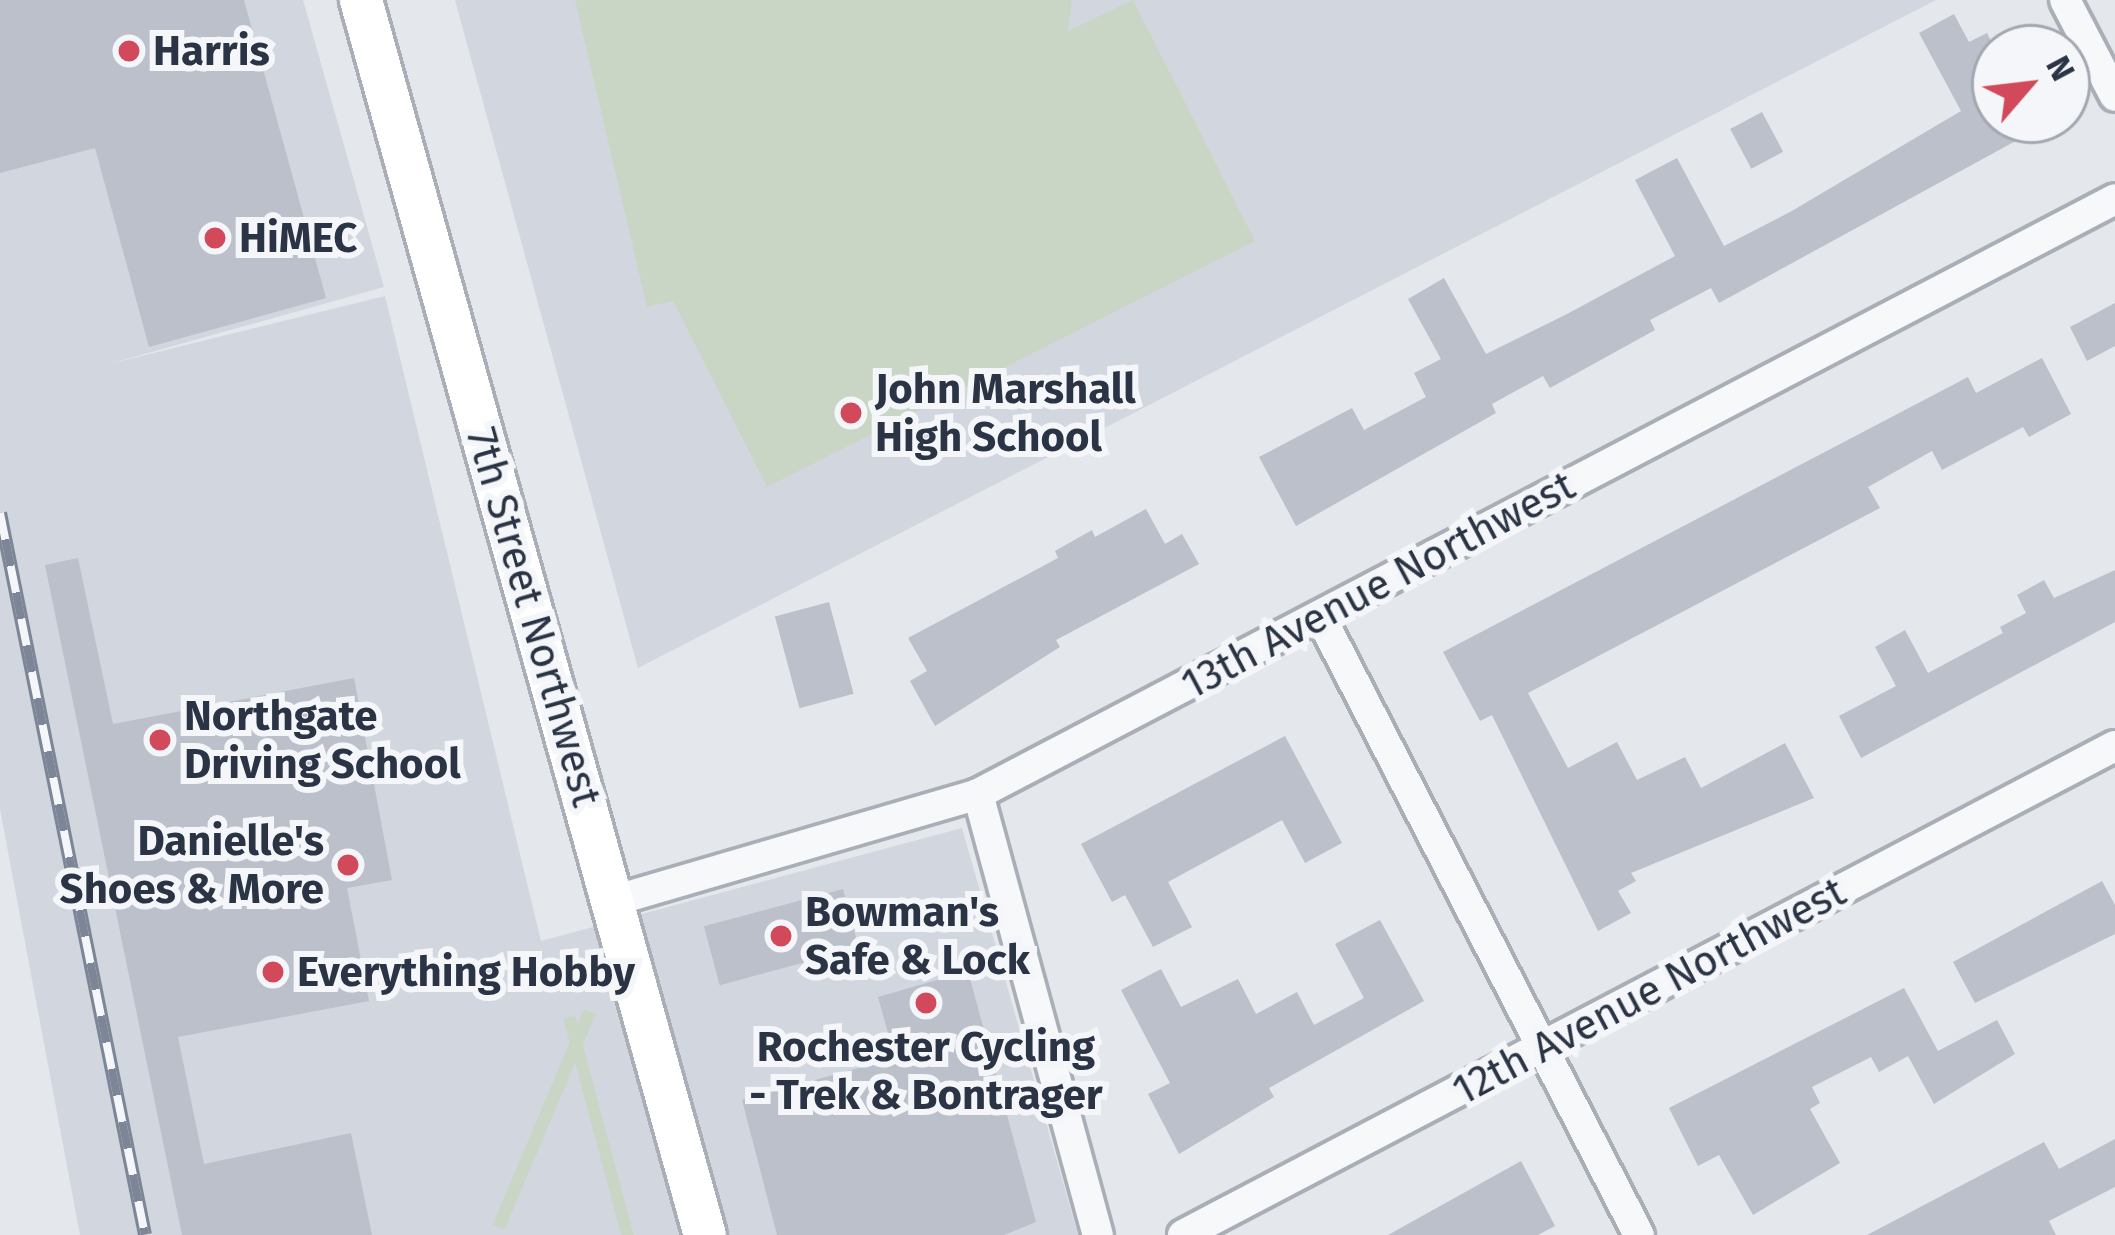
<!DOCTYPE html>
<style>
body{margin:0}
#map{position:relative;width:2115px;height:1235px;overflow:hidden;background:#e4e7ec;font-family:"Fira Sans",sans-serif}
div>[style]{position:absolute}
.built>*{inset:0;background:#d2d6de}
.green>*{inset:0;background:#c9d6c5;transform-origin:0 0}
.building>*{inset:0;background:#bbc0ca;transform-origin:0 0}
.roads{filter:drop-shadow(3px 0 #a9aeb7) drop-shadow(-3px 0 #a9aeb7) drop-shadow(0 3px #a9aeb7) drop-shadow(0 -3px #a9aeb7)}
.minor>*{height:30px;margin:-15px;padding:0 15px;transform-origin:15px;border-radius:15px;background:#f7f8fa}
.secondary>*{height:42px;margin:-21px;padding:0 21px;transform-origin:21px;border-radius:21px;background:#fff}
.rail>*{height:14px;margin-top:-7px;transform-origin:0;background:repeating-linear-gradient(90deg,#f4f6f9 0 27px,#7d8696 0 54px);box-sizing:border-box;border-block:3px solid #7d8696}
.dots>*{width:33px;height:33px;translate:-50% -50%;box-sizing:border-box;border:6px solid #f4f6f9;border-radius:50%}
span{translate:-50% -50%;white-space:nowrap;text-align:center;line-height:1.15;-webkit-text-stroke:12px #f4f6f9;paint-order:stroke}
.poi-label{font-size:42px;color:#2b3445;font-weight:700}
.left{translate:0 -50%;text-align:left}
.right{translate:-100% -50%;text-align:right}
.street-label{font-size:42px;color:#2b3445}
.north{position:absolute;left:1971px;top:24px;width:120px;height:120px;box-sizing:border-box;background:#f4f6f9;border:3px solid #a4a8b1;border-radius:50%;rotate:62deg;font-size:33px;font-weight:700;line-height:48px;text-align:center;color:#2b3445}
.north::after{content:'';display:block;margin:auto;width:42px;height:54px;background:#d1495b;clip-path:polygon(50% 0,100% 100%,50% 72%,0 100%)}
</style>
<div id="map">
<div class="built">
<div style="clip-path:polygon(0 0,303px 0,384px 287px,109px 364px,385px 296px,541px 941px,962px 828px,1078px 1235px,80px 1235px,0 809px)"></div>
<div style="clip-path:polygon(455px 0,1936px 0,638px 668px)"></div>
</div>
<div class="green">
<div style="clip-path:polygon(575px 0,1072px 0,1068px 31px,1133px 0,1255px 241px,767px 487px,673px 301px,647px 307px)"></div>
<div style="left:584px;top:1009px;width:13px;height:234px;rotate:23deg"></div>
<div style="left:575px;top:1016px;width:227px;height:12px;rotate:75deg"></div>
</div>
<div class="building">
<div style="clip-path:polygon(0 0,244px 0,326px 298px,149px 347px,95px 148px,0 173px)"></div>
<div style="clip-path:polygon(1954px 14px,1969px 42px,1987px 33px,1995px 49px,1995px 120px,2054px 120px,1719px 303px,1711px 288px,1650px 320px,1655px 330px,1550px 388px,1543px 376px,1492px 404px,1496px 413px,1296px 526px,1259px 457px,1352px 408px,1364px 430px,1426px 397px,1414px 373px,1441px 359px,1408px 299px,1444px 278px,1486px 354px,1565px 315px,1675px 256px,1635px 180px,1677px 158px,1724px 246px,1790px 212px,1961px 111px,1919px 33px)"></div>
<div style="left:1762px;top:112px;width:45px;height:36px;rotate:62deg"></div>
<div style="clip-path:polygon(2115px 303px,2115px 346px,2087px 361px,2070px 327px)"></div>
<div style="clip-path:polygon(2042px 358px,2071px 414px,2029px 437px,2023px 427px,1942px 470px,1932px 451px,1868px 487px,1880px 508px,1528px 693px,1568px 768px,1617px 742px,1637px 780px,1685px 757px,1701px 788px,1785px 743px,1814px 798px,1631px 873px,1636px 881px,1618px 891px,1631px 913px,1598px 931px,1492px 715px,1480px 721px,1443px 652px,1968px 377px,1976px 393px)"></div>
<div style="clip-path:polygon(1146px 509px,1165px 544px,1182px 534px,1199px 564px,1056px 640px,1060px 647px,935px 726px,910px 681px,927px 671px,908px 638px,1058px 558px,1055px 551px,1092px 530px,1095px 537px)"></div>
<div style="clip-path:polygon(78px 558px,113px 724px,354px 678px,392px 880px,347px 888px,369px 1001px,178px 1037px,204px 1164px,351px 1133px,372px 1235px,182px 1235px,45px 565px)"></div>
<div style="clip-path:polygon(2115px 570px,2115px 622px,1861px 758px,1839px 716px,1896px 686px,1875px 647px,1905px 630px,1928px 673px,2003px 633px,2000px 627px,2026px 613px,2017px 595px,2044px 580px,2054px 598px)"></div>
<div style="left:829px;top:602px;width:95px;height:56px;rotate:75deg"></div>
<div style="clip-path:polygon(1285px 736px,1342px 843px,1305px 863px,1282px 820px,1168px 882px,1192px 927px,1153px 947px,1125px 895px,1112px 902px,1081px 844px)"></div>
<div style="clip-path:polygon(2102px 881px,2115px 905px,2115px 934px,1975px 1003px,1953px 962px)"></div>
<div style="left:843px;top:889px;width:61px;height:144px;rotate:75deg"></div>
<div style="clip-path:polygon(1380px 920px,1424px 1001px,1269px 1088px,1274px 1097px,1179px 1154px,1148px 1094px,1170px 1083px,1121px 990px,1161px 969px,1181px 1007px,1238px 979px,1256px 1014px,1297px 992px,1314px 1025px,1364px 998px,1335px 944px)"></div>
<div style="clip-path:polygon(968px 971px,1036px 1222px,1004px 1235px,777px 1235px,742px 1100px,895px 1058px,878px 997px)"></div>
<div style="clip-path:polygon(1904px 988px,1938px 1051px,1997px 1020px,2015px 1054px,1934px 1104px,1908px 1056px,1879px 1072px,1871px 1057px,1812px 1087px,1820px 1103px,1810px 1109px,1840px 1163px,1753px 1215px,1719px 1155px,1698px 1166px,1669px 1108px)"></div>
<div style="clip-path:polygon(2115px 1139px,2115px 1187px,2049px 1221px,2056px 1235px,1867px 1235px,2044px 1142px,2059px 1169px)"></div>
<div style="clip-path:polygon(1521px 1161px,1555px 1226px,1538px 1235px,1388px 1235px)"></div>
</div>
<div class="roads">
<div class="minor">
<div style="left:2065px;top:0;width:108px;rotate:62.5deg"></div>
<div style="left:1320px;top:616px;width:696px;rotate:62.74deg"></div>
<div style="left:978px;top:794px;width:457px;rotate:74.8deg"></div>
<div style="left:613px;top:901px;width:380px;rotate:-16.3deg"></div>
<div style="left:978px;top:794px;width:1283px;rotate:-27.62deg"></div>
<div style="left:1183px;top:1235px;width:1052px;rotate:-27.69deg"></div>
</div>
<div class="secondary">
<div style="left:361px;top:0;width:1282px;rotate:74.44deg"></div>
</div>
</div>
<div class="rail">
<div style="left:0;top:513px;width:736px;rotate:78.64deg"></div>
</div>
<div class="dots">
<div style="left:129px;top:51px;background:#d1495b"></div>
<div style="left:215px;top:238px;background:#d1495b"></div>
<div style="left:851px;top:413px;background:#d1495b"></div>
<div style="left:160px;top:740px;background:#d1495b"></div>
<div style="left:348px;top:865px;background:#d1495b"></div>
<div style="left:781px;top:936px;background:#d1495b"></div>
<div style="left:273px;top:972px;background:#d1495b"></div>
<div style="left:926px;top:1003px;background:#d1495b"></div>
</div>
<div class="poi-label">
<span class="left" style="left:153px;top:51px">Harris</span>
<span class="left" style="left:239px;top:238px">HiMEC</span>
<span class="left" style="left:875px;top:413px">John Marshall<br>High School</span>
<span class="left" style="left:184px;top:740px">Northgate<br>Driving School</span>
<span class="right" style="left:324px;top:865px">Danielle's<br>Shoes &amp; More</span>
<span class="left" style="left:805px;top:936px">Bowman's<br>Safe &amp; Lock</span>
<span class="left" style="left:297px;top:972px">Everything Hobby</span>
<span style="left:926px;top:1071px">Rochester Cycling<br>- Trek &amp; Bontrager</span>
</div>
<div class="street-label">
<span style="left:1378px;top:585px;rotate:-28deg">13th Avenue Northwest</span>
<span style="left:534px;top:617px;rotate:74deg">7th Street Northwest</span>
<span style="left:1649px;top:991px;rotate:-28deg">12th Avenue Northwest</span>
</div>
<div class="north">N</div>
</div>
